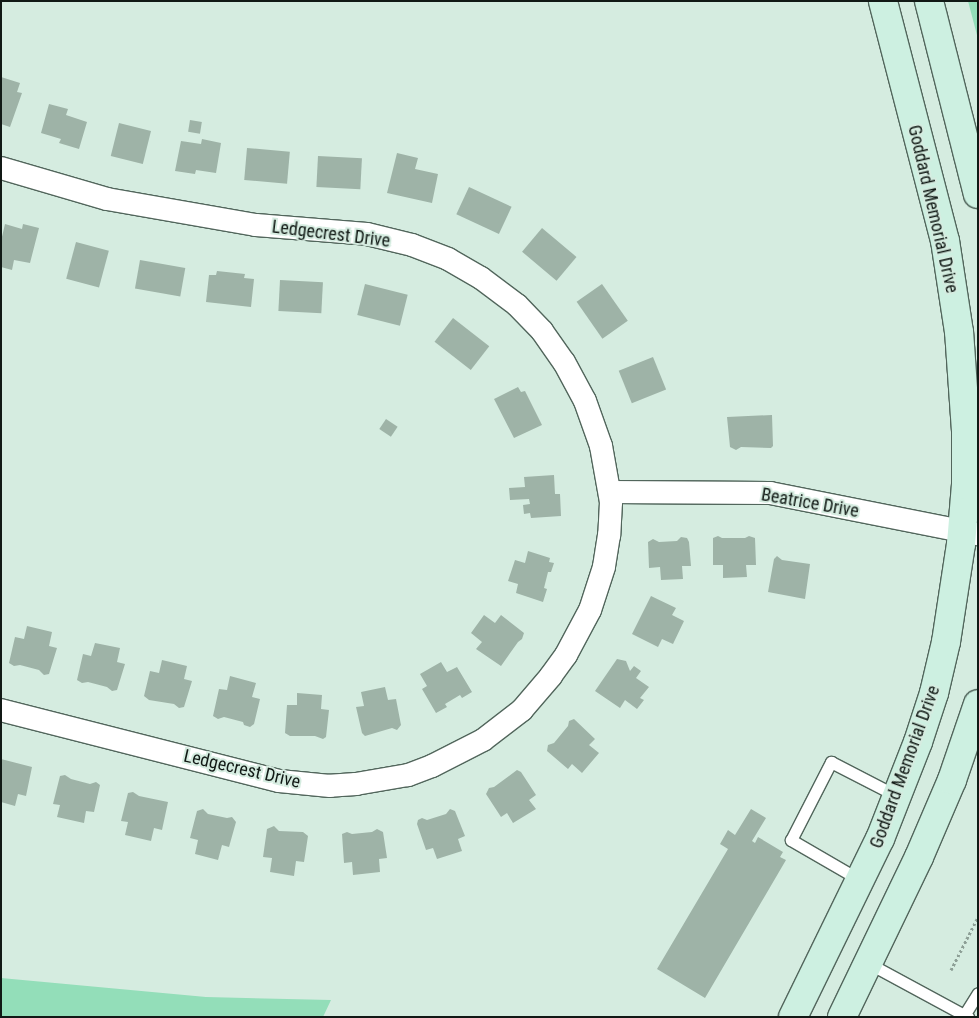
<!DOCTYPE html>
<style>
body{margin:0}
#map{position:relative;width:979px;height:1018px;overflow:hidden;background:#d5ece0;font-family:"Roboto Condensed",sans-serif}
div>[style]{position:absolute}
.green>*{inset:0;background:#93deb9}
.building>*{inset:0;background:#9eb3a7;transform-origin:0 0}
.path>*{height:3px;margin-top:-1.5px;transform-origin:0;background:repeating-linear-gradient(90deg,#8d9f96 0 2.5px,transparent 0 5px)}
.roads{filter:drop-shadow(1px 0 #52665c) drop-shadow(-1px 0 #52665c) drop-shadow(0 1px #52665c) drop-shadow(0 -1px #52665c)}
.lane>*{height:11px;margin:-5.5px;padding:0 5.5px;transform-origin:5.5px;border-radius:5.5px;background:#fff}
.street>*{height:22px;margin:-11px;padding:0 11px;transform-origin:11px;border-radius:11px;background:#fff}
.secondary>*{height:28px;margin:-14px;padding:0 14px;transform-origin:14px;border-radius:14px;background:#cdf0e1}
span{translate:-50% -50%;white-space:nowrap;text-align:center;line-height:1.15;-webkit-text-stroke:4px #d5ece0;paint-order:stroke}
.street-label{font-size:18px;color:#111915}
.frame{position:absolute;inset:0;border:2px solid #111915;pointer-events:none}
</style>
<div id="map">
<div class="green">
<div style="clip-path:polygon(968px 1px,978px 1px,978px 39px)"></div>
<div style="clip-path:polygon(1px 978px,206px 997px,331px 1000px,323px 1017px,1px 1017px)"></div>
</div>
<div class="building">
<div style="clip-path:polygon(1px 77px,20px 83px,17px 92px,22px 93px,10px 127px,1px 124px)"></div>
<div style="clip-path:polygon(49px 104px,68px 109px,66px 115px,87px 122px,79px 149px,59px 143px,61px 139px,41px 133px)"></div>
<div style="left:190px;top:120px;width:12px;height:12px;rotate:9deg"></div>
<div style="left:119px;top:123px;width:33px;height:34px;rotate:14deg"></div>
<div style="clip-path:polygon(202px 139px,221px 143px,216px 173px,196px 170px,195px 174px,175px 171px,181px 141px,201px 144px)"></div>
<div style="left:247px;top:148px;width:43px;height:32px;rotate:5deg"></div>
<div style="clip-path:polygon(397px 153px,418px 158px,415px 169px,438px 174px,432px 203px,387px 193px)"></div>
<div style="left:318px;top:156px;width:44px;height:31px;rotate:3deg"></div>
<div style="left:469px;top:187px;width:47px;height:30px;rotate:25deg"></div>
<div style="clip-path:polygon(5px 224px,22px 229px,23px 224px,39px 228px,30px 263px,14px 260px,12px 270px,1px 267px,1px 241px)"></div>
<div style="left:542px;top:228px;width:45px;height:31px;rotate:40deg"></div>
<div style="left:76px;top:242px;width:34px;height:38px;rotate:15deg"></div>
<div style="left:140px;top:260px;width:46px;height:29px;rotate:10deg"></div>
<div style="clip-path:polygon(217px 271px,245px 274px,244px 278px,254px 279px,251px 307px,206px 302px,209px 275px,216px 275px)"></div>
<div style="left:280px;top:280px;width:43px;height:31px;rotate:3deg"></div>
<div style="left:365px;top:284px;width:44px;height:32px;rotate:14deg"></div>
<div style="left:602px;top:284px;width:45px;height:31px;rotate:55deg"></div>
<div style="left:453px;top:318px;width:46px;height:30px;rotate:38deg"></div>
<div style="left:653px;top:357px;width:35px;height:37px;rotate:68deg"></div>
<div style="clip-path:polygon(518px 387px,521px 392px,525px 391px,542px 425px,514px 438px,494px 399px)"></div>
<div style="clip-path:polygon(772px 415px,773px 446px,771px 448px,741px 447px,736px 450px,730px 447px,727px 417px)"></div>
<div style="left:386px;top:419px;width:14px;height:12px;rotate:34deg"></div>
<div style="clip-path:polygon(554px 475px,555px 494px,560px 494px,561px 516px,531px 518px,530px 513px,524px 514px,523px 505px,530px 504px,529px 499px,510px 500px,509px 488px,525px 487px,524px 477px)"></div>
<div style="clip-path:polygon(718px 536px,722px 538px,745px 538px,749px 536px,755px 538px,756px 565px,746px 565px,747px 577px,723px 578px,723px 565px,713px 565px,713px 538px)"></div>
<div style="clip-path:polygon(681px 537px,687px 538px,689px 542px,691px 566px,682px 566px,683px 579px,661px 580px,660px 567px,649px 568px,648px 542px,653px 539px,659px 542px,677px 541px)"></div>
<div style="clip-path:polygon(528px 551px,550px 558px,549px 562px,554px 563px,551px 572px,548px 572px,544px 588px,547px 589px,543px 602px,516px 593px,518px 584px,508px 581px,515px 560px,525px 563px)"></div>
<div style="clip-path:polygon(777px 556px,782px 560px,810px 564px,805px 599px,768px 592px,774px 559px)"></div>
<div style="clip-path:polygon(651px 596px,676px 608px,672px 615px,684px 621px,673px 644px,662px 639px,658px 647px,632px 634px)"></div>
<div style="clip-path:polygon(484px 615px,495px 623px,501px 615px,524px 633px,522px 639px,518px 642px,501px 666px,476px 649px,482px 642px,471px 633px)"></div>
<div style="clip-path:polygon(27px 626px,52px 632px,49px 646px,57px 648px,49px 674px,44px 675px,39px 670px,20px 665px,14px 666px,9px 663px,15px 637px,24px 639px)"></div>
<div style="clip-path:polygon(95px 643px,120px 648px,117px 662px,125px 664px,117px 690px,112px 691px,107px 687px,88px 682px,82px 683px,77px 680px,83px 654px,91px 656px)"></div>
<div style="clip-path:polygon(617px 659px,626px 661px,630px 671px,634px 666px,641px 671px,636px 678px,649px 687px,640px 698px,644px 700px,637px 709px,625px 700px,620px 708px,595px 691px)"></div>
<div style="clip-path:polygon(162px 660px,187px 666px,184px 679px,192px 681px,184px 707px,179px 708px,174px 704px,149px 700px,144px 696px,150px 671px,159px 673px)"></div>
<div style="clip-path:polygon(441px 662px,447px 672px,457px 667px,472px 692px,462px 698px,460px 695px,445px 704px,447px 707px,436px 713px,422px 689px,427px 686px,420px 674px)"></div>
<div style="clip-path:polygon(230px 676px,256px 683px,252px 697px,260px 699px,254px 724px,250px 727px,244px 725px,243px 722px,224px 717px,218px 719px,213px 716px,219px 689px,227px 690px)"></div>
<div style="clip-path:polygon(385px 687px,388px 700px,396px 699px,401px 725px,397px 730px,392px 728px,365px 736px,362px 733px,356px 707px,364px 706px,361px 692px)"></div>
<div style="clip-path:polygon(297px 693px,322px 695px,321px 709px,329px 710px,326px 737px,323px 739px,315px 736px,290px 736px,285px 733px,287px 705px,297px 705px)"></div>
<div style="clip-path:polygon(574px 719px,595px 739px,589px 745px,599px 753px,582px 773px,572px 764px,568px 769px,547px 751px,548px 745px,554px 743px,568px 726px,569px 721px)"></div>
<div style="clip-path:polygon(1px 759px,32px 767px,26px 796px,18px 794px,15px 806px,1px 802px)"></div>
<div style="clip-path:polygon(517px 770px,521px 772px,536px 795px,529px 800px,536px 809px,513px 823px,507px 813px,501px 817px,486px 794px,489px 788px,494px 787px)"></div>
<div style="clip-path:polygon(65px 775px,71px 779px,90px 784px,96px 782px,100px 785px,94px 812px,86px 811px,84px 823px,57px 817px,60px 805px,53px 804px,60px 776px)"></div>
<div style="clip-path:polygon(133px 792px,139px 796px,168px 802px,162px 830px,154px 828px,151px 841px,125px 835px,128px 822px,121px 821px,128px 793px)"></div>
<div style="clip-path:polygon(203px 809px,208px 814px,227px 818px,232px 817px,236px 822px,229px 847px,222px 845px,218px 860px,195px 854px,198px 840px,190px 838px,197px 811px)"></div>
<div style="clip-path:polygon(450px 809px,455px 811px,465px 836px,458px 839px,462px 851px,437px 859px,433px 848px,426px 850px,417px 824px,418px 820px,422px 818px,427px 820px,446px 814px)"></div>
<div style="clip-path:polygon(751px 809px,766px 818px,752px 841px,755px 843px,758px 837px,783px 852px,780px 857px,786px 860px,705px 998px,657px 969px,728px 849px,720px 844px,728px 830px,735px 835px)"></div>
<div style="clip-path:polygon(274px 826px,279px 831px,303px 832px,308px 836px,304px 862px,296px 861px,294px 876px,270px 872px,272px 858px,263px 857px,267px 829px)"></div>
<div style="clip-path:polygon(377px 829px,383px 832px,387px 858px,379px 859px,380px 872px,353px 875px,352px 862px,344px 863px,342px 834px,347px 832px,352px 834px,372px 832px)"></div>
</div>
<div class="path">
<div style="left:951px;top:970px;width:59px;rotate:-63deg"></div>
</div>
<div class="roads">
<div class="lane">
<div style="left:860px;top:880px;width:80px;rotate:-149.9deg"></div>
<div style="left:791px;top:840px;width:88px;rotate:-62.9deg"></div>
<div style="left:831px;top:762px;width:74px;rotate:27.3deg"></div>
<div style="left:868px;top:963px;width:114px;rotate:28.4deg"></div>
<div style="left:963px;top:1017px;width:28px;rotate:-58deg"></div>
</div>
<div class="street">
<div style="left:1px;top:168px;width:110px;rotate:16.3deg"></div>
<div style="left:107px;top:199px;width:151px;rotate:9.9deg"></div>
<div style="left:256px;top:225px;width:111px;rotate:4.6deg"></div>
<div style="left:367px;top:234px;width:46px;rotate:13.7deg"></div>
<div style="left:412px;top:245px;width:39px;rotate:21deg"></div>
<div style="left:448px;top:259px;width:38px;rotate:30deg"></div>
<div style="left:481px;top:278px;width:45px;rotate:36.9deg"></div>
<div style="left:517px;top:305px;width:36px;rotate:46deg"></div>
<div style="left:542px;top:331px;width:38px;rotate:55deg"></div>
<div style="left:564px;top:362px;width:44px;rotate:61.7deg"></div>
<div style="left:585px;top:401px;width:48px;rotate:70.4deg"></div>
<div style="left:601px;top:446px;width:57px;rotate:79.9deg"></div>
<div style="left:611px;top:502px;width:33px;rotate:93deg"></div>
<div style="left:609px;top:535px;width:32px;rotate:99deg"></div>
<div style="left:604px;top:567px;width:45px;rotate:108deg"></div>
<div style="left:590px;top:610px;width:51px;rotate:118.1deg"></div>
<div style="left:566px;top:655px;width:26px;rotate:126deg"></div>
<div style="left:551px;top:676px;width:45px;rotate:130.5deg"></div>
<div style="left:522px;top:710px;width:49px;rotate:142.4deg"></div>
<div style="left:483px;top:740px;width:57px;rotate:153deg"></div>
<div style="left:432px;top:766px;width:26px;rotate:159deg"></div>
<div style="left:408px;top:775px;width:53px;rotate:170.2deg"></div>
<div style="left:356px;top:784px;width:26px;rotate:176deg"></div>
<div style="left:330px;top:786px;width:51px;rotate:-174.4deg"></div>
<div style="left:279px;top:781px;width:287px;rotate:-165.7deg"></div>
<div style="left:610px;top:492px;width:160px;rotate:0.4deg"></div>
<div style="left:770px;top:493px;width:212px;rotate:11.2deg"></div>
</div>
<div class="secondary">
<div style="left:929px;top:1px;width:199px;rotate:75.8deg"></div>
<div style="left:793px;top:1017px;width:198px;rotate:-64deg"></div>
<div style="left:880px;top:839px;width:104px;rotate:-68.6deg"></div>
<div style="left:918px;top:742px;width:52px;rotate:-71.9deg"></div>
<div style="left:934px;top:693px;width:52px;rotate:-76.8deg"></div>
<div style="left:946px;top:642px;width:99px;rotate:-81.3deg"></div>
<div style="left:961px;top:544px;width:59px;rotate:-85.2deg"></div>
<div style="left:966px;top:485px;width:54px;rotate:-90deg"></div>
<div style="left:966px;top:431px;width:99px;rotate:-94deg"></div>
<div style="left:959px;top:332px;width:92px;rotate:-98.7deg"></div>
<div style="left:945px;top:241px;width:248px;rotate:-104.5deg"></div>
<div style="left:842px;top:1017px;width:178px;rotate:-64.3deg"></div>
<div style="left:919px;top:857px;width:84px;rotate:-66.8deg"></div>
<div style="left:952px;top:780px;width:80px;rotate:-71.1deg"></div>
</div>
</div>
<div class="street-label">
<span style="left:933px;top:209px;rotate:77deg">Goddard Memorial Drive</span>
<span style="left:331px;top:234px;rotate:7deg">Ledgecrest Drive</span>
<span style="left:810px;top:503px;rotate:10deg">Beatrice Drive</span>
<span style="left:905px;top:767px;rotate:-70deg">Goddard Memorial Drive</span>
<span style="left:242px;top:769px;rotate:13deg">Ledgecrest Drive</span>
</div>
<div class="frame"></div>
</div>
